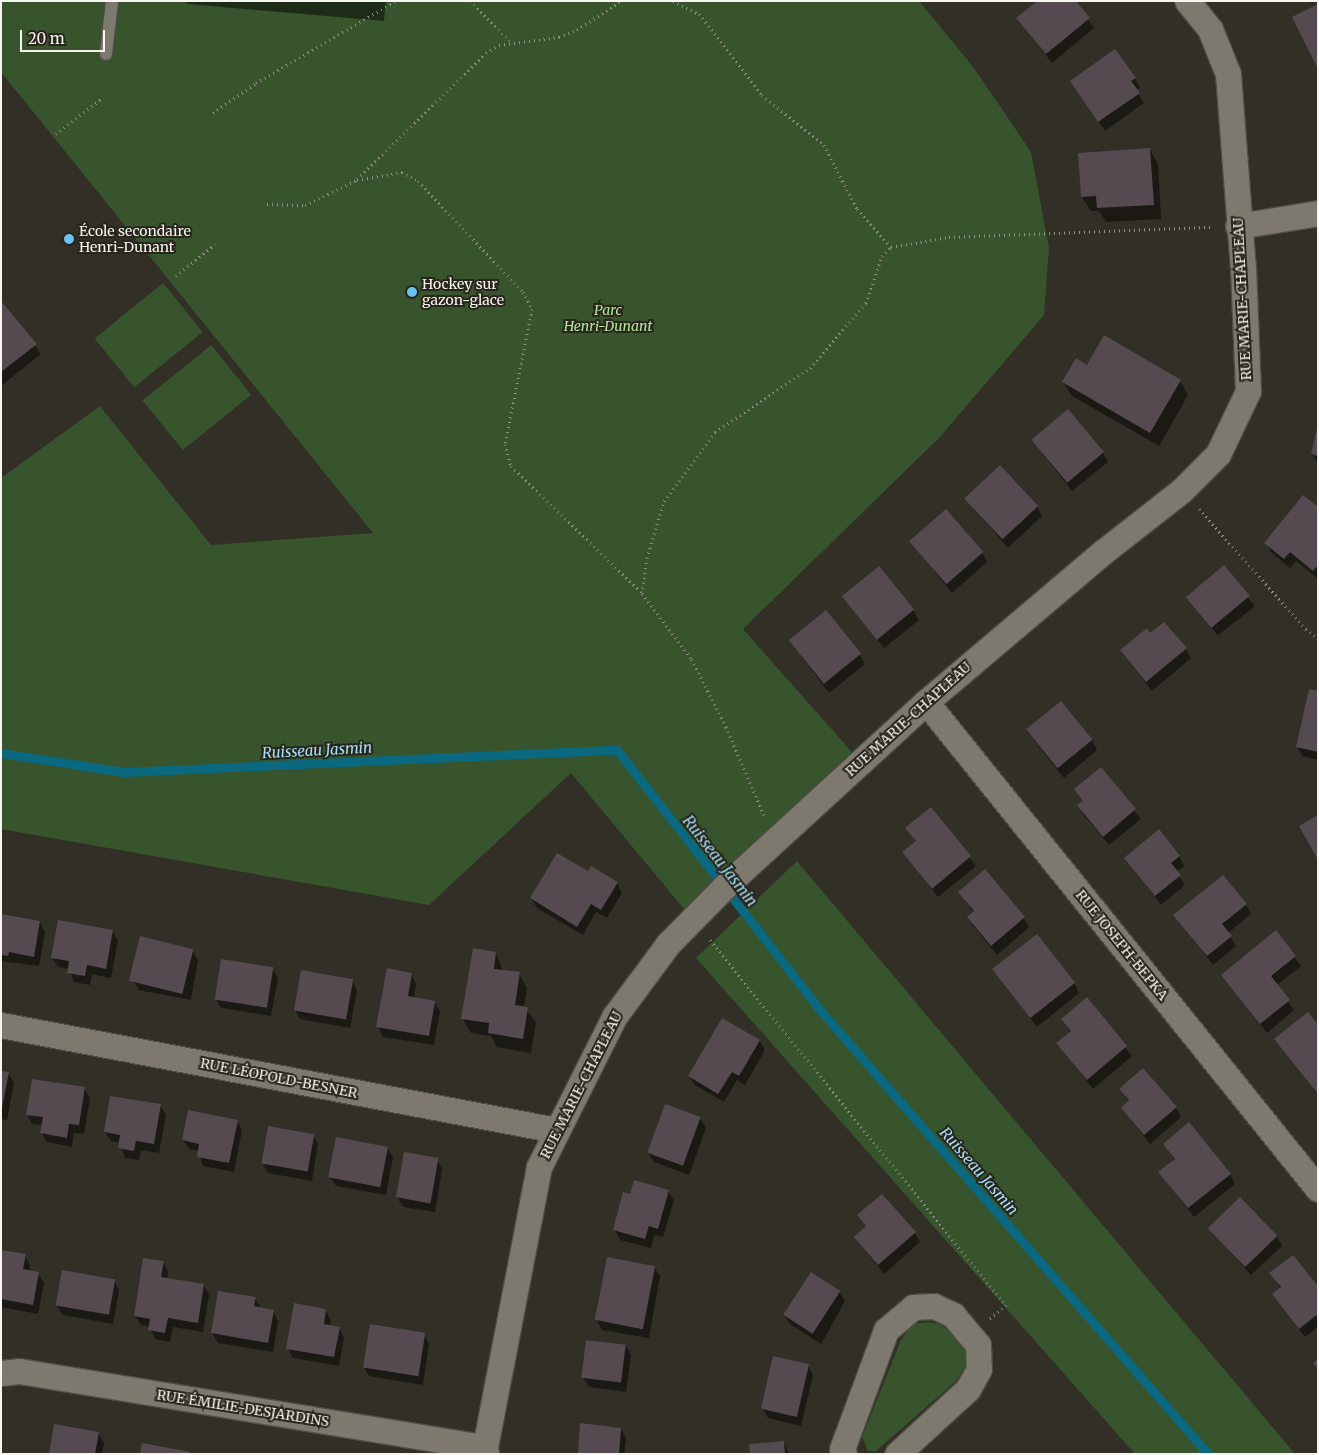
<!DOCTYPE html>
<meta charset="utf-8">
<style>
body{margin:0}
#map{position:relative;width:1319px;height:1455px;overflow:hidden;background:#322f26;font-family:Merriweather,serif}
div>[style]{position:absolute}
.green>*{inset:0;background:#37542c;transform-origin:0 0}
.shadow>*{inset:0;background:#0007;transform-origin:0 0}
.stream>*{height:9px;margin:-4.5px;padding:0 4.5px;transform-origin:4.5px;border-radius:4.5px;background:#0a6880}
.building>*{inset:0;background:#544a4f;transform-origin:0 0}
.path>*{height:3px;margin-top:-1.5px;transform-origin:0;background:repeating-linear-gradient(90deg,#918f87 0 1px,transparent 0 5px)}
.roads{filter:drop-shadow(1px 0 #4f4c45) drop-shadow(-1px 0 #4f4c45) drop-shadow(0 1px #4f4c45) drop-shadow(0 -1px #4f4c45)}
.lane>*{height:12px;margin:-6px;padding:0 6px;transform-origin:6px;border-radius:6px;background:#7d796e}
.street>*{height:25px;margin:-12.5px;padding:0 12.5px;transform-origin:12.5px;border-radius:12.5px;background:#7d796e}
.dots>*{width:14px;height:14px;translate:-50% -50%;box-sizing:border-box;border:2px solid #28251c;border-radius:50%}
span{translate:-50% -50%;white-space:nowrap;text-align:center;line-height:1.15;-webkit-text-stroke:4px #28251c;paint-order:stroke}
.poi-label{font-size:14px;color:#f7f5ef}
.left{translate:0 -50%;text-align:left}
.street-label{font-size:14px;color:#f7f5ef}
.park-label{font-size:14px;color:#b1e89c;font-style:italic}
.water-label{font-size:15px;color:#a3e1f7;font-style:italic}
.frame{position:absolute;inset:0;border:2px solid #f7f5ef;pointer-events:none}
.scale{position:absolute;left:20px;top:30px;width:85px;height:22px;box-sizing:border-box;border:2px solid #f7f5ef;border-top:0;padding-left:6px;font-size:15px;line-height:18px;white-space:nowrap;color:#f7f5ef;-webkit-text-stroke:4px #28251c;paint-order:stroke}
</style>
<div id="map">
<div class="green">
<div style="clip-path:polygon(1px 1px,919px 1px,974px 68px,1031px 152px,1049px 248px,1044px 315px,940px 437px,743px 629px,858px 759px,689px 915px,571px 773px,429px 905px,1px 829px,1px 478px,100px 406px,211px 545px,373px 533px,1px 72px)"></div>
<div style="left:163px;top:283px;width:63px;height:88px;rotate:51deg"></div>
<div style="left:211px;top:345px;width:64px;height:88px;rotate:51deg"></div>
<div style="clip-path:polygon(797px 861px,1295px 1454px,1135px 1454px,696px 958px)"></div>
<div style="clip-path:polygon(928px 1322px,940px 1324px,959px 1338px,966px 1354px,966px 1365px,956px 1381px,876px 1451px,868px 1451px,862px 1437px,901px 1340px,912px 1324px)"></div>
</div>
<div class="shadow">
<div style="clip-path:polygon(186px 1px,386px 1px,384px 21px,188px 4px)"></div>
<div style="clip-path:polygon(1075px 1px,1094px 28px,1052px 63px,1018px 18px)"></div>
<div style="clip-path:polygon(1135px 78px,1140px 88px,1136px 90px,1144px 103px,1105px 131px,1077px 91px)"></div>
<div style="clip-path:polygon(1150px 150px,1158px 164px,1161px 219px,1106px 222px,1099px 211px,1091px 211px,1082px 197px)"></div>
<div style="clip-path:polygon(1px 303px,41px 354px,1px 386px)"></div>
<div style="clip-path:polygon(1180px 381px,1188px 395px,1159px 446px,1072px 396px,1063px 382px)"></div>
<div style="clip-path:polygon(1318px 430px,1318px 464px,1312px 454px)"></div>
<div style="clip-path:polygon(1032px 440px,1103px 452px,1108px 462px,1072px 491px)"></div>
<div style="clip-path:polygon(965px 498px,1037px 507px,1042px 516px,1008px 548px)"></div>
<div style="clip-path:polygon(1318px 509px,1318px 579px,1296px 561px,1290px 568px,1271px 552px,1266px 543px)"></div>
<div style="clip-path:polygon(911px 542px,982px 553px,987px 562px,952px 593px)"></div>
<div style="left:1224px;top:567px;width:50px;height:47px;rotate:52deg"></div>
<div style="clip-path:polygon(844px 597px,913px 610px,919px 620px,884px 648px)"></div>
<div style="clip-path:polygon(1150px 635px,1186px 649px,1191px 658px,1152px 691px,1121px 651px)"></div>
<div style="clip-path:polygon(790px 641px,860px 655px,865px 664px,829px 693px)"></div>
<div style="clip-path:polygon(1318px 693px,1318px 760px,1302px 756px,1297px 746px)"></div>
<div style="clip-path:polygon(1027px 731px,1092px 740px,1097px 750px,1064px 778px)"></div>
<div style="clip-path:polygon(1101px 768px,1141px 819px,1109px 845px,1084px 815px,1079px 805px,1084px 802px,1075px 789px)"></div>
<div style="clip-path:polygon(931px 809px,976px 866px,938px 897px,903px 853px,916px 842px,907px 828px)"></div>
<div style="clip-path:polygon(1179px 856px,1184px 866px,1176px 872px,1185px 885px,1161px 905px,1126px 858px)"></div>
<div style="clip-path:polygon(588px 873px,617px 883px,622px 893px,607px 918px,596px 912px,583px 935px,537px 908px,531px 898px)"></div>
<div style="clip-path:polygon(959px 892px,1024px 918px,1029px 927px,997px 955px,974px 927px,968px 917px,974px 913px)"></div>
<div style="clip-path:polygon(1246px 905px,1251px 914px,1228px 933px,1236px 946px,1213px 965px,1175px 915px)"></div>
<div style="clip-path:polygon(1px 916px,40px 922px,45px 932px,39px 966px,1px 961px)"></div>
<div style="clip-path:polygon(112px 931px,118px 940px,111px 978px,92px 974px,90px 985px,74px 982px,69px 969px,58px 967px,52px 958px)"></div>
<div style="clip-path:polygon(1275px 932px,1301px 966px,1277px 985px,1294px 1010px,1267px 1033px,1222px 975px)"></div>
<div style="clip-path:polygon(192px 950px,198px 960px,191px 1000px,139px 990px,133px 981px)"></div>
<div style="clip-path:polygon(496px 953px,503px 971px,519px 974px,527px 988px,524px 1007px,536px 1022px,531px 1053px,497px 1047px,491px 1036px,471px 1033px,463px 1019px)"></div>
<div style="clip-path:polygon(272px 968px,278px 978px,271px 1016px,221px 1008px,216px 999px)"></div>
<div style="clip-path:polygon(994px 969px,1074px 983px,1079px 993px,1037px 1027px)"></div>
<div style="clip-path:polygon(411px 974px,416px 984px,414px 998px,434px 1002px,440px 1011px,434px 1045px,383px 1037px,378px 1027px)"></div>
<div style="clip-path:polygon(352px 980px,357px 990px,350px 1028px,300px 1019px,295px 1010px)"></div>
<div style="clip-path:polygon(1087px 999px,1132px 1056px,1093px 1089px,1058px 1043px,1071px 1032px,1062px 1019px)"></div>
<div style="clip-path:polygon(723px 1019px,760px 1041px,765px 1050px,745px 1085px,737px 1080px,724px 1102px,695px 1085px,689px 1076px)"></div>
<div style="clip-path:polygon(1318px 1027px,1318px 1095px,1276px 1039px)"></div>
<div style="clip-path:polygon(1px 1072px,8px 1073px,14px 1083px,7px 1120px,1px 1119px)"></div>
<div style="clip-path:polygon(84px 1088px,90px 1098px,84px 1134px,74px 1133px,72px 1147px,47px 1142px,42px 1133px,43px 1125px,32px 1124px,27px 1114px)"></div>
<div style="clip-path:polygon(1121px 1089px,1176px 1107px,1181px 1117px,1150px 1144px,1122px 1108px,1129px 1102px)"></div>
<div style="clip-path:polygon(160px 1106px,166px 1115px,159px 1153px,141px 1150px,139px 1160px,125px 1158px,120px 1143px,111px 1141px,105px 1132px)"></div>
<div style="clip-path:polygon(700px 1118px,706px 1128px,689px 1175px,654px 1162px,648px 1153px)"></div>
<div style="clip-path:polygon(237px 1121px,242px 1130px,234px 1172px,203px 1166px,199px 1151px,189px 1149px,183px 1140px)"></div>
<div style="clip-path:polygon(313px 1135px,318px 1144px,312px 1181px,268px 1173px,263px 1164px)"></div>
<div style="clip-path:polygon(1164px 1144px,1230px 1174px,1235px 1184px,1194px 1217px,1160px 1172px,1175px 1160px)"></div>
<div style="clip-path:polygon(387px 1148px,393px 1157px,386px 1195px,336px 1186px,330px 1177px)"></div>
<div style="clip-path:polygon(437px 1159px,442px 1169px,435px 1212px,403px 1207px,397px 1197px)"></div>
<div style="clip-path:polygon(668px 1191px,674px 1200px,663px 1237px,654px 1235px,651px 1248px,620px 1240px,615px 1230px,631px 1195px)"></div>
<div style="clip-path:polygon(859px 1216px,915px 1233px,920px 1242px,884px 1274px,855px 1237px,867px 1228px)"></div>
<div style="clip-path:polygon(1209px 1228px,1277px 1236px,1282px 1246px,1251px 1275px)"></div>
<div style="clip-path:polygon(1px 1251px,25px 1255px,30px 1265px,29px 1272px,38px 1273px,44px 1283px,38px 1314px,1px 1307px)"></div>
<div style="clip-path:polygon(163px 1262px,168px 1272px,167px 1279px,204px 1285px,209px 1295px,203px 1332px,173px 1327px,170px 1342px,155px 1339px,150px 1327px,141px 1325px,135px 1316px)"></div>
<div style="clip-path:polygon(654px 1267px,660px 1276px,649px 1338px,602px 1330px,597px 1320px)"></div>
<div style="clip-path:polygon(1271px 1273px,1318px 1288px,1318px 1327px,1305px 1337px,1273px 1295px,1281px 1289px)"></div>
<div style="clip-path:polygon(811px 1274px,839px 1292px,845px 1301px,821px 1344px,790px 1324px,784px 1315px)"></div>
<div style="clip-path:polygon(114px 1280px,119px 1290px,113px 1324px,63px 1315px,57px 1306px)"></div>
<div style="clip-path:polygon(255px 1298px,261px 1308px,273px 1311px,278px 1321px,273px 1352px,218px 1343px,212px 1333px)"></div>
<div style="clip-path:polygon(325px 1310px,331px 1320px,330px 1327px,339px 1328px,344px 1338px,339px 1366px,293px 1358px,288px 1348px)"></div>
<div style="clip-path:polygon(424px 1334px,429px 1344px,423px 1385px,369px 1376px,364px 1367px)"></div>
<div style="clip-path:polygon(626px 1346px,631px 1355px,626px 1392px,589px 1387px,583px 1378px)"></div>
<div style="clip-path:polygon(808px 1365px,813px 1375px,801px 1426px,768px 1418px,763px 1409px)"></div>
<div style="clip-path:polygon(621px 1429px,626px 1438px,624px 1454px,579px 1454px)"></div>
<div style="clip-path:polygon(98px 1433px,104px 1443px,102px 1454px,50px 1454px)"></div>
<div style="clip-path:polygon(784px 1443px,789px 1454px,751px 1454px)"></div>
</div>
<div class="stream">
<div style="left:1px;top:753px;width:124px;rotate:8.8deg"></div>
<div style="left:124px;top:772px;width:493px;rotate:-2.6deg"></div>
<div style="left:617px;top:750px;width:328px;rotate:52deg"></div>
<div style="left:819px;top:1009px;width:591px;rotate:48.84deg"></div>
</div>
<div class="building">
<div style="clip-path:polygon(1037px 1px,1076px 1px,1090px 18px,1046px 54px,1016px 18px)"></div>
<div style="clip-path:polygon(1318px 4px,1318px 69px,1292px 17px)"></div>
<div style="clip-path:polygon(1115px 49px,1136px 78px,1131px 81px,1140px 93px,1098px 122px,1070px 81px)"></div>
<div style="clip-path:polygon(1150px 148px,1154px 205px,1097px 208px,1096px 196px,1081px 197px,1078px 153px)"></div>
<div style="clip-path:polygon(1px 301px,37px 344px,1px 372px)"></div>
<div style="clip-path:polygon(1104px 335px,1181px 380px,1150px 433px,1062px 382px,1076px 358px,1087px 365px)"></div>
<div style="left:1068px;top:409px;width:56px;height:48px;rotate:50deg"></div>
<div style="clip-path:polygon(1317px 428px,1318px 428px,1318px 456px,1311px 454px)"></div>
<div style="left:1000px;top:465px;width:56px;height:49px;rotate:47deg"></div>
<div style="clip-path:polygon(1303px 495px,1318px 507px,1318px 565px,1313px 571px,1290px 552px,1284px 559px,1264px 543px)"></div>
<div style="left:946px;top:509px;width:57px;height:49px;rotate:49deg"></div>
<div style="left:1224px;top:565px;width:40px;height:50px;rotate:50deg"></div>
<div style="left:879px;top:566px;width:56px;height:48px;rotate:51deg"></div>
<div style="left:826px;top:610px;width:56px;height:48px;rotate:51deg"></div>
<div style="clip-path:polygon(1164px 622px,1187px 648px,1146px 682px,1120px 650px,1147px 628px,1150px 633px)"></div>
<div style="clip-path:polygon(1309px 689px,1318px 691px,1318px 752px,1296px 747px)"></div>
<div style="left:1061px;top:701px;width:50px;height:45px;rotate:51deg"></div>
<div style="clip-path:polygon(1101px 767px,1136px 809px,1103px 837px,1077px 805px,1083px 801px,1074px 789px)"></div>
<div style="clip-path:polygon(931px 807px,971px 856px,932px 889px,902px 852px,916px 841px,905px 828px)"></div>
<div style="clip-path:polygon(1318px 815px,1318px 860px,1299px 826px)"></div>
<div style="clip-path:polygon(1159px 829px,1180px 856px,1171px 863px,1181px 875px,1155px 896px,1124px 858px)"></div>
<div style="clip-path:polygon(557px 853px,588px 871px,591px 866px,618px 882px,601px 910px,591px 904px,577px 927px,530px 898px)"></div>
<div style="clip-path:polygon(985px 869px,1025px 917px,991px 946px,967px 917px,974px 911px,958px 892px)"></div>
<div style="clip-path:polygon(1223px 875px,1247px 904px,1222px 924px,1232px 936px,1207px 956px,1173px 915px)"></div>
<div style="clip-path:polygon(1px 914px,40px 921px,34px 957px,9px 952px,8px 956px,1px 955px)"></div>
<div style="clip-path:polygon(58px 920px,113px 930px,106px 969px,87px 965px,85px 976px,67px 973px,69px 961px,51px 958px)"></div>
<div style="clip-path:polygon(1276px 930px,1296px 956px,1271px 976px,1290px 1000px,1260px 1024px,1221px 975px)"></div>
<div style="left:1037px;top:934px;width:62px;height:57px;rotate:52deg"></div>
<div style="left:140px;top:936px;width:55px;height:46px;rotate:14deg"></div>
<div style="clip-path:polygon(473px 948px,496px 952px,494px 969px,520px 972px,515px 1005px,528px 1007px,523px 1039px,488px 1033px,489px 1023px,461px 1019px)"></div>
<div style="left:221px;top:959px;width:53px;height:41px;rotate:9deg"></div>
<div style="clip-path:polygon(387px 968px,412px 973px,408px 996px,435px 1001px,429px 1036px,376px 1027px)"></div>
<div style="left:301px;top:970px;width:53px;height:41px;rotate:10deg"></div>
<div style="clip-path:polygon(1087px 997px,1127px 1046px,1087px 1080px,1056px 1043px,1071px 1031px,1061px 1019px)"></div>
<div style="clip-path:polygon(1308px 1012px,1318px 1025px,1318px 1094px,1274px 1039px)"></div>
<div style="clip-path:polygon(722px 1018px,760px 1040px,739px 1076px,732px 1072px,718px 1094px,688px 1076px)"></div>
<div style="clip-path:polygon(1143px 1068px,1177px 1107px,1144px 1135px,1121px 1108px,1129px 1100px,1119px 1089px)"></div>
<div style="clip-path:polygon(1px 1071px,9px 1072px,2px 1108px,1px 1108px)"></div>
<div style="clip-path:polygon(32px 1079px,85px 1087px,79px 1125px,69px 1124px,67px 1138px,40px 1133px,43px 1117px,26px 1115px)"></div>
<div style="clip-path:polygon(110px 1096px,161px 1104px,154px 1144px,136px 1141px,134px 1151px,118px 1148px,120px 1135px,104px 1132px)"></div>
<div style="left:665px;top:1104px;width:38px;height:52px;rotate:20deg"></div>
<div style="clip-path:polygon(188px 1110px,238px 1120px,229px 1163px,197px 1157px,199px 1144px,182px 1140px)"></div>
<div style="clip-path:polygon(1189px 1122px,1231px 1174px,1188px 1208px,1158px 1172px,1175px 1159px,1163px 1144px)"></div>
<div style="left:268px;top:1126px;width:47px;height:38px;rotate:10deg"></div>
<div style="left:336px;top:1137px;width:53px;height:41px;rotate:11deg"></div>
<div style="left:404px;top:1152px;width:35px;height:46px;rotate:10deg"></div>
<div style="clip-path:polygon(634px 1180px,669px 1190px,658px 1229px,649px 1226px,645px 1239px,613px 1230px,623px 1192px,630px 1194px)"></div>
<div style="clip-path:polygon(882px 1194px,916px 1232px,878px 1265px,854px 1237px,866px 1226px,857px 1215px)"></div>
<div style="left:1240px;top:1197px;width:54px;height:45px;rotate:46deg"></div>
<div style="clip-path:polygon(1px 1250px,26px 1254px,23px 1269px,39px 1272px,33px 1305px,1px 1299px)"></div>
<div style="clip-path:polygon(1293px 1255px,1318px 1286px,1318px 1314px,1299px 1329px,1272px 1294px,1281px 1287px,1269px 1273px)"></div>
<div style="left:607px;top:1257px;width:49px;height:64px;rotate:11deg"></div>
<div style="clip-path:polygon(143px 1258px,164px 1261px,161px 1277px,204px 1284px,198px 1323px,168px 1318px,165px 1333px,148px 1330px,150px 1319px,134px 1316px)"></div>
<div style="left:62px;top:1270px;width:54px;height:36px;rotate:10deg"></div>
<div style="left:811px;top:1272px;width:35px;height:51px;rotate:33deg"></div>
<div style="clip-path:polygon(218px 1291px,256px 1297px,254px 1306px,274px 1310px,268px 1343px,211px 1333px)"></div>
<div style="clip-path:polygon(294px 1303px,326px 1309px,324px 1324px,340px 1327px,334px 1357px,286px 1349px)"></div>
<div style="left:370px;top:1324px;width:56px;height:44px;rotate:9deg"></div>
<div style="left:586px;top:1340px;width:40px;height:38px;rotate:7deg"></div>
<div style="left:773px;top:1356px;width:37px;height:54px;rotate:13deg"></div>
<div style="clip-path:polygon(1318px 1359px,1318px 1369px,1313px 1363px)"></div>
<div style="clip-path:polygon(580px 1423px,621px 1428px,619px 1454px,578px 1454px)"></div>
<div style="clip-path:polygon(54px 1424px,99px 1432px,95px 1454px,49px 1454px)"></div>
<div style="clip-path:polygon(784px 1441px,785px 1454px,750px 1454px,749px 1444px)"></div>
<div style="clip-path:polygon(142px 1443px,190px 1452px,190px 1454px,140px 1454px)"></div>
</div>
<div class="path">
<div style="left:470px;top:1px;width:59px;rotate:45deg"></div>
<div style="left:673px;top:1px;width:29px;rotate:27deg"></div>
<div style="left:699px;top:14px;width:103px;rotate:52.1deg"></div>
<div style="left:762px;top:95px;width:80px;rotate:38.9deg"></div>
<div style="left:824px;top:145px;width:72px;rotate:62.7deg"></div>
<div style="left:857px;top:209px;width:51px;rotate:48.2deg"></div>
<div style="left:213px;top:113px;width:52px;rotate:-34.9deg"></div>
<div style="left:256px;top:83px;width:162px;rotate:-30.4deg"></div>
<div style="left:56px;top:134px;width:57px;rotate:-37.9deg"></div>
<div style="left:357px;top:179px;width:180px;rotate:-44.3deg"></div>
<div style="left:486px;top:53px;width:15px;rotate:-32deg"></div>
<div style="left:499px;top:45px;width:61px;rotate:-7.6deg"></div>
<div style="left:559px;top:37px;width:19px;rotate:-21deg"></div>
<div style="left:577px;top:30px;width:53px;rotate:-33.4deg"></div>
<div style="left:267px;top:204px;width:38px;rotate:2deg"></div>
<div style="left:305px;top:205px;width:58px;rotate:-25.7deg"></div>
<div style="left:357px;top:180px;width:46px;rotate:-10.1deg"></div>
<div style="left:402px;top:172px;width:18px;rotate:29deg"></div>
<div style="left:418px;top:181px;width:153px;rotate:46.6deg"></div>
<div style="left:523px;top:292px;width:19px;rotate:62deg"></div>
<div style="left:532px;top:309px;width:138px;rotate:101.3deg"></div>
<div style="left:505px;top:444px;width:23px;rotate:75deg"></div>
<div style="left:511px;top:466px;width:182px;rotate:44.1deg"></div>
<div style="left:176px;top:276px;width:50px;rotate:-39.4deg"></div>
<div style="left:1199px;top:509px;width:161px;rotate:48.3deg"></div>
<div style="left:1306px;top:629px;width:15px;rotate:37deg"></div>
<div style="left:764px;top:815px;width:96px;rotate:-113.4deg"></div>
<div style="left:726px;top:727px;width:77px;rotate:-116.9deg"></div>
<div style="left:691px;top:658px;width:81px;rotate:-127deg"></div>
<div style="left:642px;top:593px;width:35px;rotate:-82deg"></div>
<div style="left:647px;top:558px;width:59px;rotate:-73.4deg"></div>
<div style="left:664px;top:501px;width:86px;rotate:-53.5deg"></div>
<div style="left:715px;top:432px;width:115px;rotate:-34deg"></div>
<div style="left:810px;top:368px;width:86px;rotate:-49.3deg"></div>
<div style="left:866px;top:303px;width:50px;rotate:-71.2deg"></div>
<div style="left:882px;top:256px;width:13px;rotate:-45deg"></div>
<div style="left:891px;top:247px;width:59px;rotate:-9.8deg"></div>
<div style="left:949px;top:237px;width:264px;rotate:-2.2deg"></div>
<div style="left:710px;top:940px;width:470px;rotate:51deg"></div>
<div style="left:1006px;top:1305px;width:22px;rotate:141deg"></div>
</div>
<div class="roads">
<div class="lane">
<div style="left:106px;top:54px;width:53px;rotate:-83.5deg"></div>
</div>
<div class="street">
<div style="left:1238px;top:226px;width:81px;rotate:-9.2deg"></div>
<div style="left:926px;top:702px;width:625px;rotate:51.17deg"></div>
<div style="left:1px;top:1025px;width:565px;rotate:10.71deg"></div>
<div style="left:1px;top:1373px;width:18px;rotate:-6deg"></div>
<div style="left:19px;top:1371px;width:472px;rotate:9.3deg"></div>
<div style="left:486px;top:1454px;width:7px;rotate:-98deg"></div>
<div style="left:485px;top:1447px;width:285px;rotate:-79.1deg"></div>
<div style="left:539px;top:1167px;width:168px;rotate:-63.4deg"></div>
<div style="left:614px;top:1017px;width:91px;rotate:-53.5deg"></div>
<div style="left:668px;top:944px;width:80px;rotate:-45.5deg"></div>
<div style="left:724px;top:887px;width:274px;rotate:-42.5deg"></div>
<div style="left:926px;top:702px;width:232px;rotate:-40.3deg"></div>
<div style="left:1103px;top:552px;width:100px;rotate:-38.1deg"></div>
<div style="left:1182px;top:490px;width:51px;rotate:-45deg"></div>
<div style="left:1218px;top:454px;width:70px;rotate:-64.5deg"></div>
<div style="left:1248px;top:391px;width:122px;rotate:-92.3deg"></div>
<div style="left:1243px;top:269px;width:196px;rotate:-94.4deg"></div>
<div style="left:1228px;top:74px;width:48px;rotate:-111.8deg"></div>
<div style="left:1210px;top:29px;width:36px;rotate:-129deg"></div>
<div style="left:844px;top:1454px;width:5px;rotate:-112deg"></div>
<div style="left:842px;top:1449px;width:127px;rotate:-69.7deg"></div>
<div style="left:886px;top:1330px;width:35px;rotate:-40deg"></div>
<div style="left:913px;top:1307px;width:21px;rotate:-3deg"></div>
<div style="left:934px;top:1306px;width:21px;rotate:25deg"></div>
<div style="left:953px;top:1315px;width:39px;rotate:50deg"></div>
<div style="left:978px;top:1345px;width:24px;rotate:88deg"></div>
<div style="left:979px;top:1369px;width:23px;rotate:119deg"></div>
<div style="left:968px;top:1389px;width:96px;rotate:137.5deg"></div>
</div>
</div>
<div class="dots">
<div style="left:69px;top:239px;background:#6bc3f2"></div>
<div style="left:412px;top:292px;background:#6bc3f2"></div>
</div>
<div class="poi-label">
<span class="left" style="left:79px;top:239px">École secondaire<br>Henri-Dunant</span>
<span class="left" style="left:422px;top:292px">Hockey sur<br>gazon-glace</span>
</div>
<div class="street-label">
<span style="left:1242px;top:299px;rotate:-93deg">RUE MARIE-CHAPLEAU</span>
<span style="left:908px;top:719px;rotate:-42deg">RUE MARIE-CHAPLEAU</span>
<span style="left:1122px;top:945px;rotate:51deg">RUE JOSEPH-BEPKA</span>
<span style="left:279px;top:1078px;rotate:11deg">RUE LÉOPOLD-BESNER</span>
<span style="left:581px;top:1085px;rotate:-63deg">RUE MARIE-CHAPLEAU</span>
<span style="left:243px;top:1408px;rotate:9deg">RUE ÉMILIE-DESJARDINS</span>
</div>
<div class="park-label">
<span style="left:608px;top:318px">Parc<br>Henri-Dunant</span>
</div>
<div class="water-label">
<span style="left:317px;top:750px;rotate:-3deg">Ruisseau Jasmin</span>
<span style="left:720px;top:861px;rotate:52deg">Ruisseau Jasmin</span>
<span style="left:979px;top:1171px;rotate:49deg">Ruisseau Jasmin</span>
</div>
<div class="frame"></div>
<div class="scale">20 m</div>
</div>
